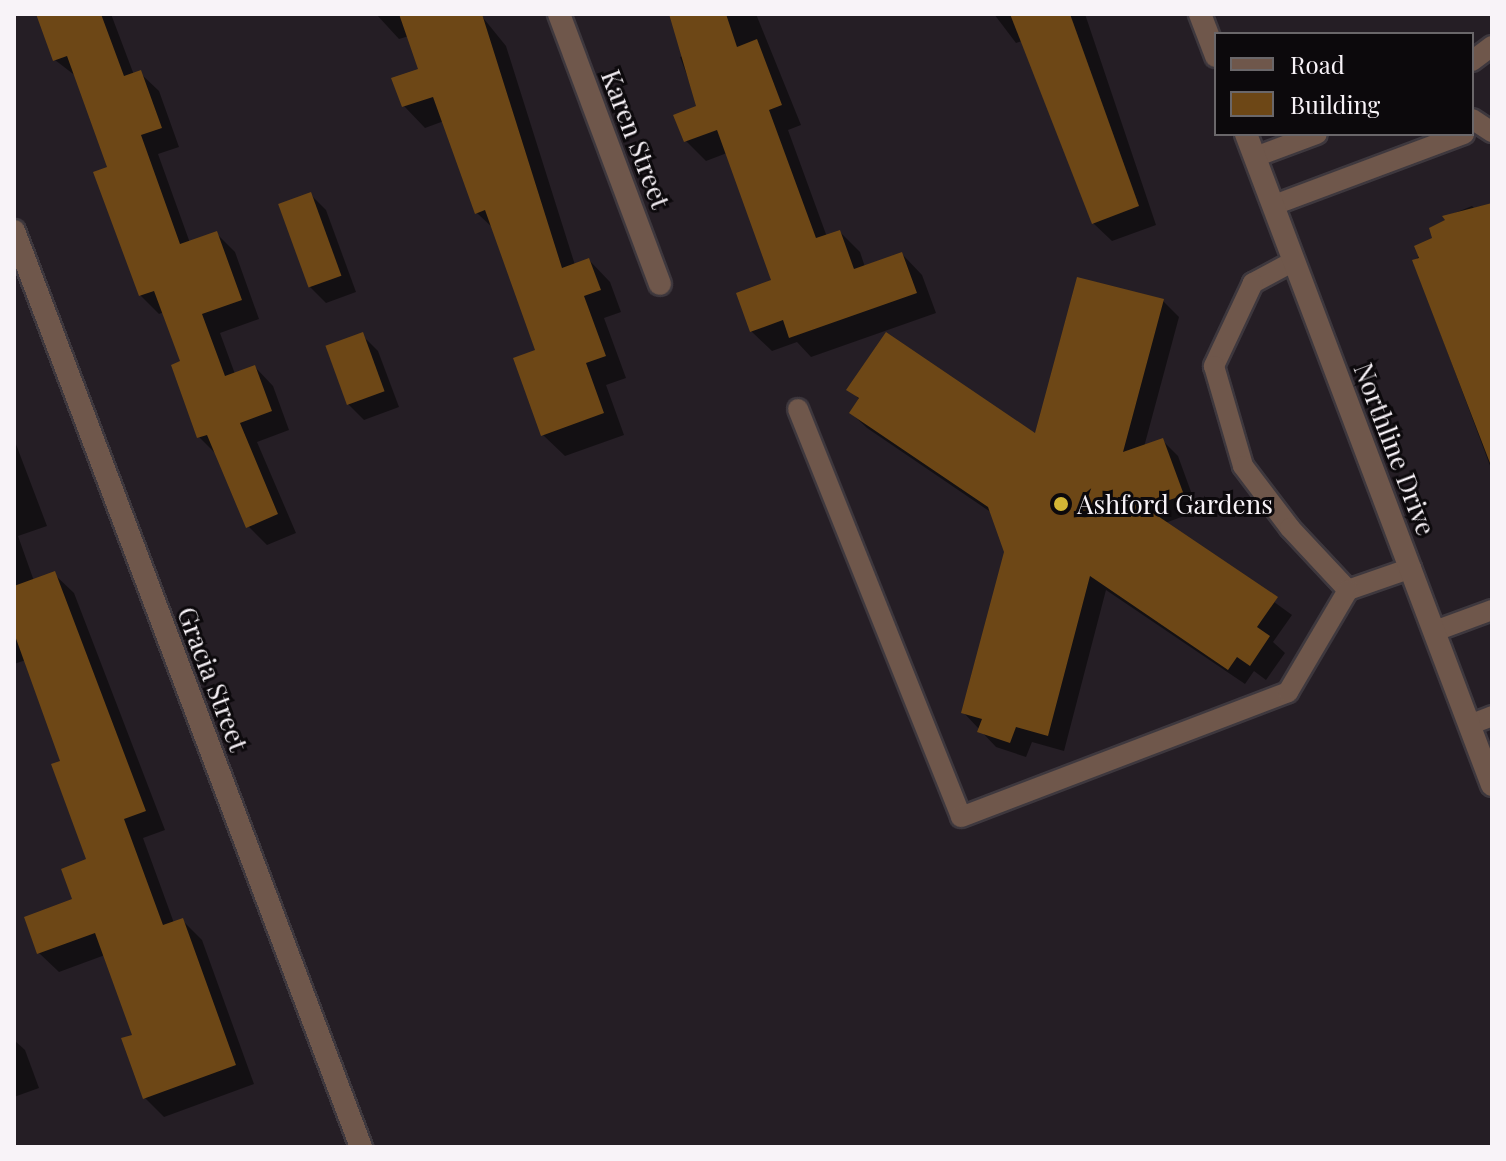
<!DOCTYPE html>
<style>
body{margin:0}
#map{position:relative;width:1506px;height:1161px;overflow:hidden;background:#251e25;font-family:"Playfair Display",serif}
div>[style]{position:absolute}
.shadow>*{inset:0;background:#0007}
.building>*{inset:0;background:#6d4716;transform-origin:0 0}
.roads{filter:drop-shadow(2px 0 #3e383e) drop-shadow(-2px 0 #3e383e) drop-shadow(0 2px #3e383e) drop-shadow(0 -2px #3e383e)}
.service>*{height:20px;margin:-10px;padding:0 10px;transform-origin:10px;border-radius:10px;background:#6f574b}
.minor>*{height:22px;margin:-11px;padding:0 11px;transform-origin:11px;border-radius:11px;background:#6f574b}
.tertiary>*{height:22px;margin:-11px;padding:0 11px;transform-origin:11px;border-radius:11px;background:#6f574b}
.dots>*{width:22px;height:22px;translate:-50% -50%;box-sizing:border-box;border:4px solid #0c090c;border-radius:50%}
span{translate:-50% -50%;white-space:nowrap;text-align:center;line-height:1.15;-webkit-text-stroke:6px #0c090c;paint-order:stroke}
.street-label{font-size:26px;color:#f8f3f8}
.poi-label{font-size:26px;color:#f8f3f8}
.left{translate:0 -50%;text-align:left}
.frame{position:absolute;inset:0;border:16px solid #f8f3f8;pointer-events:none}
.legend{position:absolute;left:1214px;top:32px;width:260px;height:104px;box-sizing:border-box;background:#0c090c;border:2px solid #6a676a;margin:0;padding:10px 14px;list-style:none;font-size:24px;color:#f8f3f8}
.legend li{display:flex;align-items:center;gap:16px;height:40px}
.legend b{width:40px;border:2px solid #6a676a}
</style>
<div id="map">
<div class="shadow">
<div style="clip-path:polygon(37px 14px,111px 14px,134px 75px,140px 73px,159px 91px,179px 147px,158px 154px,190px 243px,216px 233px,235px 252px,259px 319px,220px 333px,235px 374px,255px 367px,273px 386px,289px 430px,257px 442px,296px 533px,267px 545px,248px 526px,218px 456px,199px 437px,182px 362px,164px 312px,159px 314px,140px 295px,110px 168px,77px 77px,55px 60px)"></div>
<div style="clip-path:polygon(376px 14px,480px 14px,506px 46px,575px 265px,589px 260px,610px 282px,621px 312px,604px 318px,626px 378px,606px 385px,624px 435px,565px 456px,543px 435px,538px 351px,494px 229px,477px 213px,444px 121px,425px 128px,404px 106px,420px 70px,409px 36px,399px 39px)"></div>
<div style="clip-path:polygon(673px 14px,756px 14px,801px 125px,788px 130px,827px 237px,840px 232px,860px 252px,865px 267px,902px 254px,922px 275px,936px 313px,811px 357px,797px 342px,772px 351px,751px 331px,773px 282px,727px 153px,706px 161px,686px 141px,699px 107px,680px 57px,686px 55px)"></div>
<div style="clip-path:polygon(994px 14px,1085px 14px,1156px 225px,1112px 241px,1093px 223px,1022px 41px,1016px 43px)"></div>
<div style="clip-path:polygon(310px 194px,326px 210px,356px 292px,326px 303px,310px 287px)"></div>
<div style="clip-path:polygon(1472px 206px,1477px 211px,1492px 208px,1492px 471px,1414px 262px,1448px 221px,1445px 217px)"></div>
<div style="clip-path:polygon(1163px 301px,1179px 317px,1144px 447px,1162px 440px,1178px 456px,1198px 511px,1165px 523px,1292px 615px,1273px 642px,1285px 653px,1266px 680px,1254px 671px,1245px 684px,1106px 590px,1064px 751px,1032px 742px,1026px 757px,996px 747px,963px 712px,1006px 552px,992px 513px,867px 428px,851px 413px,860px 400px,849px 389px,1036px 436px)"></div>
<div style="clip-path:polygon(362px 335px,378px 351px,399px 407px,364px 420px,348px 404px)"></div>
<div style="clip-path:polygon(14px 439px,47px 526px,18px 536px,34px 581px,54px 574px,74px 593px,165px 830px,143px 838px,174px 923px,182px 920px,202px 940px,254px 1084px,164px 1117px,145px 1098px,134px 1036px,105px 955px,59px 972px,39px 953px,75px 900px,88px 861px,63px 762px,26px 660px,14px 664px)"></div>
<div style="clip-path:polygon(14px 1040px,25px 1050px,39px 1088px,14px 1097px)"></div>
</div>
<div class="building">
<div style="clip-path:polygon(36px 14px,101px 14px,124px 76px,141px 70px,162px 128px,141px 135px,180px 244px,217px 231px,242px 300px,202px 314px,225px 376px,255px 365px,272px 411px,240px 423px,278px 514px,246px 528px,207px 435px,197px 438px,171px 365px,180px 361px,154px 291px,139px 296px,93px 172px,107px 167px,67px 56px,53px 61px)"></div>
<div style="clip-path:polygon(399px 14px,482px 14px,562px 268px,589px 258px,601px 290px,584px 296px,606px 356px,586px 363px,604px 413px,541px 436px,513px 358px,535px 350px,485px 210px,475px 214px,433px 97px,402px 107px,391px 78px,418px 69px)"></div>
<div style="clip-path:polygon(669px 14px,726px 14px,737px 47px,757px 39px,782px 105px,769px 110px,816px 238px,840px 230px,854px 269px,902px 252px,917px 293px,789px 338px,783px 320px,750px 332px,736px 293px,771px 280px,717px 130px,684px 142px,673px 115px,696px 106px)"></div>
<div style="clip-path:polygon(1010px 14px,1070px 14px,1139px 206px,1092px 224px)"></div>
<div style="left:311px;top:192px;width:89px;height:35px;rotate:70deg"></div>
<div style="clip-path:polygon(1492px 203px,1492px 462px,1490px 463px,1412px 260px,1419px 258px,1414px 246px,1432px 238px,1429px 228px,1445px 220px,1442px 216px)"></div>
<div style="clip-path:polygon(1077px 277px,1164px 299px,1123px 452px,1163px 438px,1184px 495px,1146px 508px,1278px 597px,1257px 627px,1270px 636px,1250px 666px,1237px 657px,1228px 670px,1090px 576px,1048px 736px,1016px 727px,1010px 743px,977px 732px,982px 719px,961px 713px,1004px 552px,988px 507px,849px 413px,859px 398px,846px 390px,886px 332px,1035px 433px)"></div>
<div style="left:363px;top:332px;width:63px;height:40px;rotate:70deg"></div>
<div style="clip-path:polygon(55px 571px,146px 811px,124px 819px,163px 925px,183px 918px,236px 1065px,143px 1099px,121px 1038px,132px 1035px,95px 933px,37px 954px,24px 917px,72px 899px,61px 869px,86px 859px,51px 764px,60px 761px,14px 633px,14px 586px)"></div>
</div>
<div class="roads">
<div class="service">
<div style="left:1472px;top:61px;width:25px;rotate:-37deg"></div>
<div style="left:1472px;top:119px;width:24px;rotate:33deg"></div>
<div style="left:1255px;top:157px;width:66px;rotate:-20.4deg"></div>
<div style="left:1274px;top:205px;width:203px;rotate:-20.5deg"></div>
<div style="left:1294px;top:261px;width:47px;rotate:151.8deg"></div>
<div style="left:1253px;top:283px;width:92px;rotate:115.2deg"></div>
<div style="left:1214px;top:366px;width:104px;rotate:73.8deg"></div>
<div style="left:1243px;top:466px;width:78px;rotate:52.8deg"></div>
<div style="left:1290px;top:528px;width:85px;rotate:46.9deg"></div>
<div style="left:1348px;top:590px;width:67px;rotate:-19.2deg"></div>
<div style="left:798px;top:409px;width:439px;rotate:68.2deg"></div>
<div style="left:961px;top:817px;width:350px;rotate:-20.9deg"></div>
<div style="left:1288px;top:692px;width:118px;rotate:-59.5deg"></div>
<div style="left:1435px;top:631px;width:61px;rotate:-20.2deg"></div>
<div style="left:1469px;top:725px;width:25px;rotate:-21deg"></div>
</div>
<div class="minor">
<div style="left:559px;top:14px;width:288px;rotate:69.5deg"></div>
<div style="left:14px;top:231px;width:980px;rotate:69.25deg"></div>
</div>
<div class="tertiary">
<div style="left:1200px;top:14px;width:45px;rotate:69.1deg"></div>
<div style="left:1246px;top:134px;width:696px;rotate:69.3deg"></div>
</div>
</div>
<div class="dots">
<div style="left:1061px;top:504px;background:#d3b635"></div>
</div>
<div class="street-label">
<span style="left:636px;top:139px;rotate:69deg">Karen Street</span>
<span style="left:1395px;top:449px;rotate:69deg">Northline Drive</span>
<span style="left:213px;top:679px;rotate:69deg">Gracia Street</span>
</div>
<div class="poi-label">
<span class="left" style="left:1077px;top:504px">Ashford Gardens</span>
</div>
<div class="frame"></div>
<ul class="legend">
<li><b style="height:10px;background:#6f574b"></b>Road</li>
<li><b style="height:22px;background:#6d4716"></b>Building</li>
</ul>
</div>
